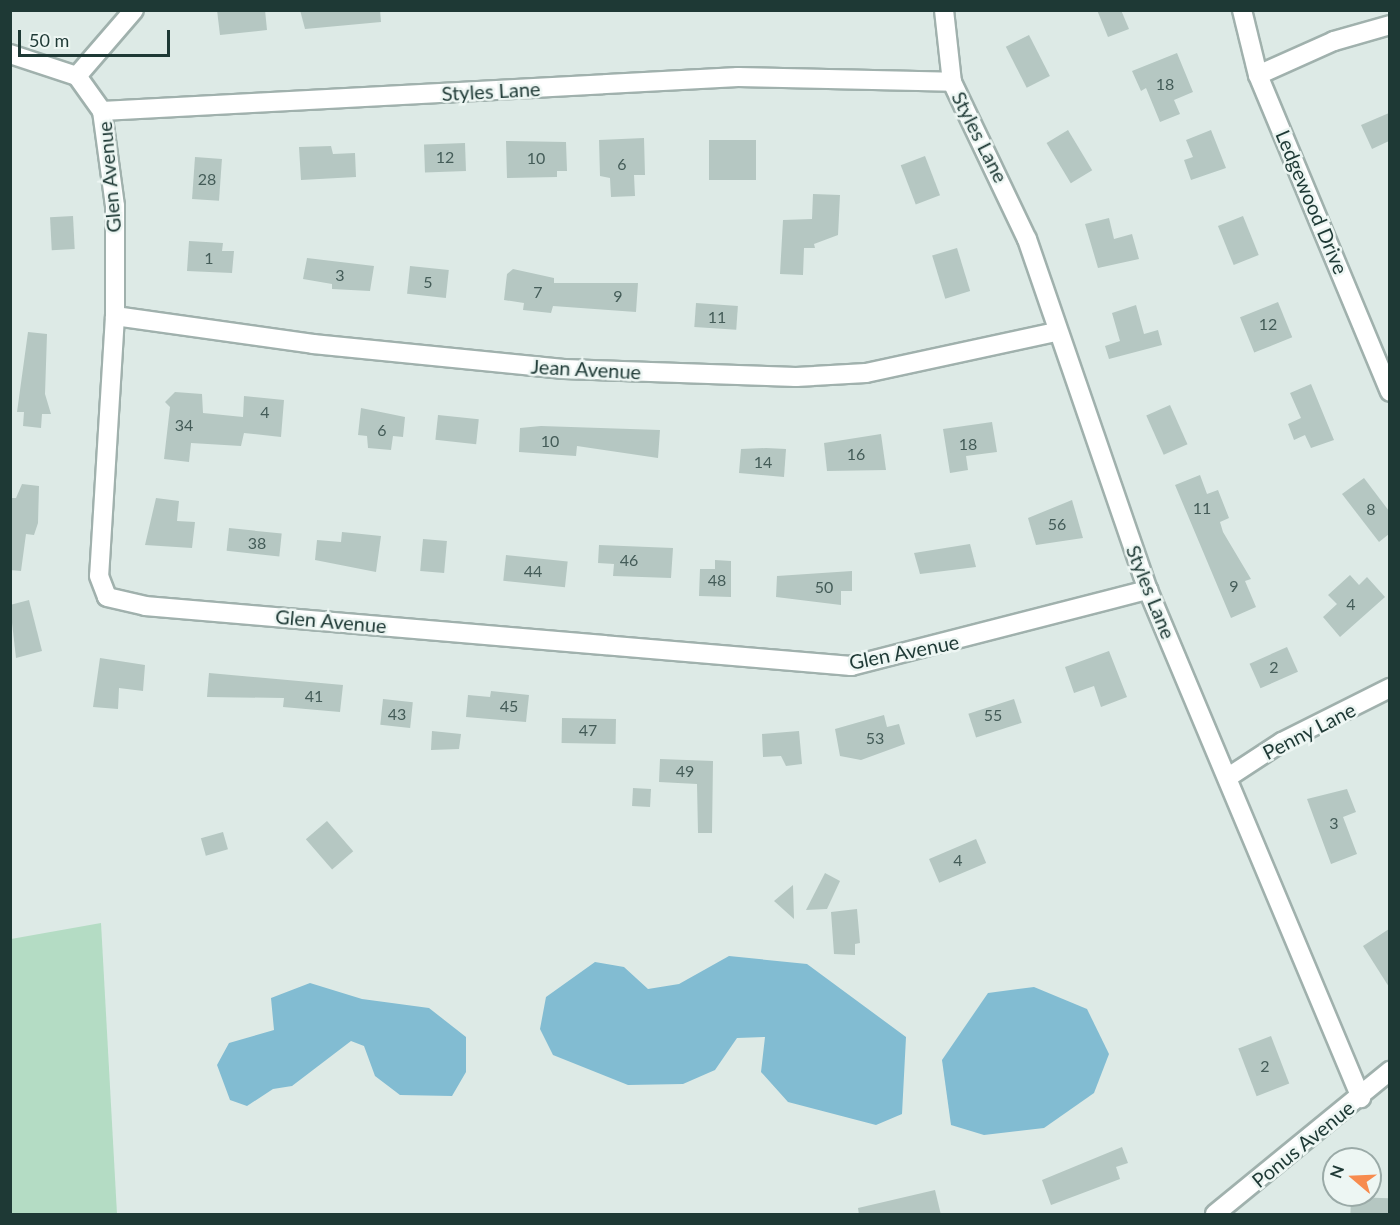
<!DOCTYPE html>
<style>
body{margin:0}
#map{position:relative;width:1400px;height:1225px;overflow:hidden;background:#ddeae6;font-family:Lato,sans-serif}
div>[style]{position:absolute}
.green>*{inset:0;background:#b4dcc4}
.water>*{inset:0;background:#82bcd2}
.building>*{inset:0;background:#b5c7c2;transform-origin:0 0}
.roads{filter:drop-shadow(2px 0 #a0b1ad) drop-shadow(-2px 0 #a0b1ad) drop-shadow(0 2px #a0b1ad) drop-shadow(0 -2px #a0b1ad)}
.minor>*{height:18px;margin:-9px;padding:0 9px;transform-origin:9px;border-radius:9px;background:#fff}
.tertiary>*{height:18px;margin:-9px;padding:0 9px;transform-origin:9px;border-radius:9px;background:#fff}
span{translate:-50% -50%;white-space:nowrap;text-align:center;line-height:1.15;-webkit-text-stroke:5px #edf6f3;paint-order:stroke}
.number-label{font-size:16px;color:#445c58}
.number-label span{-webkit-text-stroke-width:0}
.street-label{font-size:20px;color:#1e3935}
.frame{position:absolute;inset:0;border:12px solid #1e3935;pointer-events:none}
.north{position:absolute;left:1322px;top:1147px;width:60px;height:60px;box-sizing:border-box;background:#edf6f3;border:2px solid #9aaaa7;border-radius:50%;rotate:289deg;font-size:16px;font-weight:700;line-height:24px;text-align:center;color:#1e3935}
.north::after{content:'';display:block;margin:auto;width:21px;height:27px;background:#f78b4e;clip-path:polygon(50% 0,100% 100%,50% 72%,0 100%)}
.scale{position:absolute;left:18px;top:30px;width:152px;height:27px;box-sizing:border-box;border:3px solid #1e3935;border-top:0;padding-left:8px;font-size:18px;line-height:21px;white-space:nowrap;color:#1e3935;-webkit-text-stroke:4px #edf6f3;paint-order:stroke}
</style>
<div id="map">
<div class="green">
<div style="clip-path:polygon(101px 923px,117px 1214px,11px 1214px,11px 939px)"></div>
</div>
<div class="water">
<div style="clip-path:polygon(729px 956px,807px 964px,906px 1037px,902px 1114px,876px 1125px,788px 1102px,761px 1072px,765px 1037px,737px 1038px,715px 1070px,683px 1084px,628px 1085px,553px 1055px,540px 1029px,546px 997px,595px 962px,624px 967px,648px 989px,679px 984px)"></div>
<div style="clip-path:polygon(310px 983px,362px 999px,429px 1008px,466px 1037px,466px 1072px,452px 1096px,400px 1095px,375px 1076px,364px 1046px,351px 1041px,292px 1086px,273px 1089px,247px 1106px,230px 1100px,217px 1065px,229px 1043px,274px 1030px,271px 998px)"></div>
<div style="clip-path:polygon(1034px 987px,1087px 1009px,1109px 1054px,1094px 1093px,1044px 1128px,984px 1135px,951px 1125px,942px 1060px,988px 993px)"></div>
</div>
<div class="building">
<div style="clip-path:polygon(217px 10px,265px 10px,267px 30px,220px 35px)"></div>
<div style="clip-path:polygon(300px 10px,380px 10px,381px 22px,305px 29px)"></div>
<div style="clip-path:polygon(1097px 10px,1121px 10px,1129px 29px,1108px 37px)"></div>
<div style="left:1029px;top:35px;width:46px;height:26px;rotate:63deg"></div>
<div style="clip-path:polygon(1177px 53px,1193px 92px,1174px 100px,1180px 114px,1160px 122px,1146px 88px,1141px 91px,1132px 71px)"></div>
<div style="clip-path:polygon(1389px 113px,1389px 141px,1372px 149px,1361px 125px)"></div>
<div style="left:1068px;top:130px;width:47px;height:25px;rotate:59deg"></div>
<div style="clip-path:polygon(1211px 130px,1226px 168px,1191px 180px,1184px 160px,1193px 157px,1186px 140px)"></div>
<div style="clip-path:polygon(644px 138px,645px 175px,634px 175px,635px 196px,611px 197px,610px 178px,600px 176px,599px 140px)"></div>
<div style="left:756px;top:140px;width:40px;height:47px;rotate:90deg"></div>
<div style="clip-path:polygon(506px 141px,566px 142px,567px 171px,557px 171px,557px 177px,507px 178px)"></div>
<div style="left:465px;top:143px;width:28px;height:41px;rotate:88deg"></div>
<div style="clip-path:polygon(331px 146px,333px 154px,355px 153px,356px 177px,301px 180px,299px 147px)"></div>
<div style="left:925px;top:156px;width:42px;height:26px;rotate:69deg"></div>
<div style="left:195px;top:157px;width:27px;height:42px;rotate:4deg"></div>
<div style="clip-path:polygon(813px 194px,840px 195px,838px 235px,814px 244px,815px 248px,804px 248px,803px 275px,780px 274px,783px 220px,812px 219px)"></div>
<div style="left:73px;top:216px;width:33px;height:23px;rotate:87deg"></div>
<div style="left:1243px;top:216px;width:42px;height:27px;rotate:68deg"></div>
<div style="clip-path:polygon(1109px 218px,1114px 239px,1132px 234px,1139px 259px,1098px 268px,1085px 224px)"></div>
<div style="clip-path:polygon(189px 241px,223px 243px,222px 251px,234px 251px,232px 273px,187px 271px)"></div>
<div style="left:957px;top:248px;width:45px;height:26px;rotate:73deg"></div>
<div style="clip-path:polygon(307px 258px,374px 266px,370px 291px,332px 289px,332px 284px,303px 279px)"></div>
<div style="left:410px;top:266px;width:39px;height:28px;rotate:6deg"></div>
<div style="clip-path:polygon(513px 269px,554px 278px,554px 283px,638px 283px,636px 312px,553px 306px,551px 313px,523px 310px,524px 303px,504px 300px,507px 274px)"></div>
<div style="left:1278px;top:302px;width:38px;height:41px;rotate:68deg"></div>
<div style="left:696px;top:303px;width:42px;height:24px;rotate:4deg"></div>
<div style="clip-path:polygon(1136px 305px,1144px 334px,1158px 330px,1162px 345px,1109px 359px,1105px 346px,1120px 341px,1112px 313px)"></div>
<div style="clip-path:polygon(28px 332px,47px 334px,45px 394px,51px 414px,42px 414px,41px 428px,23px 426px,24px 412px,17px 412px)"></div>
<div style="clip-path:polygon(1311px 384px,1334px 440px,1311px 448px,1305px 435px,1294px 440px,1288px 424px,1301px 418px,1290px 393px)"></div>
<div style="clip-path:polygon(175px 392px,202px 394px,203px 413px,243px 417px,244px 396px,284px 400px,281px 437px,244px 433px,241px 446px,191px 443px,189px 462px,164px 459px,170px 407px,165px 402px)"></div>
<div style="left:1170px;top:405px;width:43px;height:26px;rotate:66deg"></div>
<div style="clip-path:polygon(361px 408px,405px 417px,403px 437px,393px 436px,391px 450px,368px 448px,367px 436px,358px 435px)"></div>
<div style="left:438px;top:415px;width:41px;height:25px;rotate:6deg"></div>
<div style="clip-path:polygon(992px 422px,997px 452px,966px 456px,968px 470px,950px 473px,943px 429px)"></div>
<div style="clip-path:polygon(541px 426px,660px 430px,658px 458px,577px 446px,576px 456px,519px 452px,520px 428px)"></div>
<div style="clip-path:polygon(881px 434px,886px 470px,827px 471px,824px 443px)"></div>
<div style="clip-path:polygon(766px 448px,786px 449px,784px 477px,739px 473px,741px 449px)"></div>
<div style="clip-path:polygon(1200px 475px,1207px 494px,1218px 490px,1229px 518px,1220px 522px,1223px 532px,1251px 579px,1245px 581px,1256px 607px,1231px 618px,1175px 485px)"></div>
<div style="clip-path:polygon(1364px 478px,1389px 511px,1389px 534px,1379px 542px,1342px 494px)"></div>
<div style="clip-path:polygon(22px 484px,39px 486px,38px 523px,34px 535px,26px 534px,21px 571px,10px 570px,10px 498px,16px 498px)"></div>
<div style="clip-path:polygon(156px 498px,179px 501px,177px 521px,195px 522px,192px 548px,145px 545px)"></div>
<div style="clip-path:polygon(1072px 500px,1083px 538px,1036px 545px,1028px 518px)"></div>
<div style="left:229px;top:528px;width:53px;height:23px;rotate:6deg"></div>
<div style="clip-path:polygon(342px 532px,381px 536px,376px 572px,315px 560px,317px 540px,341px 542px)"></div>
<div style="left:423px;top:539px;width:24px;height:32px;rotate:5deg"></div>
<div style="clip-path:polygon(970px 544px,976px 567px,920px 574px,914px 553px)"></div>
<div style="clip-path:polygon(599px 545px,673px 548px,671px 578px,613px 576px,614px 564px,598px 563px)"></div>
<div style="left:506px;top:555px;width:62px;height:26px;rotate:6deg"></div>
<div style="clip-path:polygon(715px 560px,731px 561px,731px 597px,699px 596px,700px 569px,715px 569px)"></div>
<div style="clip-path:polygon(852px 571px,852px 591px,841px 591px,841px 605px,776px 597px,777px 576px)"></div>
<div style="clip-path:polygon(1350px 575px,1359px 585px,1367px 577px,1385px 597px,1340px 637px,1323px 617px,1337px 604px,1328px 595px)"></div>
<div style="clip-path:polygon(29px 600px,42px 651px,16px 658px,10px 605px)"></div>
<div style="left:1287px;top:647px;width:27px;height:41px;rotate:66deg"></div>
<div style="clip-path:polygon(1109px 651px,1127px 697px,1101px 707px,1094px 686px,1074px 693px,1065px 667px)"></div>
<div style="clip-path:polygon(100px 658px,145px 665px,143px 691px,119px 688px,118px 709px,93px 707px)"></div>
<div style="clip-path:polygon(209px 673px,343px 685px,340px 712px,283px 707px,284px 698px,207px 697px)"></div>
<div style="clip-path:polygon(491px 691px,529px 695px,526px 722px,466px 717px,468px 695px,490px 697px)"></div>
<div style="left:383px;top:699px;width:30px;height:26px;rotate:6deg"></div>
<div style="left:1014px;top:699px;width:25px;height:48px;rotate:72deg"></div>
<div style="clip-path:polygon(884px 715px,887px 727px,899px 724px,905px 744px,861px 760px,840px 756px,835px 729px)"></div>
<div style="left:562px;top:718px;width:54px;height:25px;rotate:1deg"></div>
<div style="clip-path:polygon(432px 731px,461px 734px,459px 749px,431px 750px)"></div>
<div style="clip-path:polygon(799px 731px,802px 764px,786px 766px,781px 756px,763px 757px,762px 734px)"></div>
<div style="clip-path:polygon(660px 759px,713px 761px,712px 833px,698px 833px,697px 784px,659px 782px)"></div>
<div style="left:633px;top:788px;width:18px;height:18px;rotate:3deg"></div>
<div style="clip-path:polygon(1347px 789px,1356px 812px,1343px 817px,1357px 854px,1331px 864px,1307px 799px)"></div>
<div style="left:327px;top:821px;width:40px;height:28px;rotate:49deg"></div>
<div style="left:223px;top:832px;width:18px;height:23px;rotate:74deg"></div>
<div style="left:976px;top:839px;width:26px;height:51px;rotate:67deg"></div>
<div style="clip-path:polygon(825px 873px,840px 881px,827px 909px,806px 910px)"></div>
<div style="clip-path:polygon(793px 885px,794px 919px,774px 901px)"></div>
<div style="clip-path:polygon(857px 909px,860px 943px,855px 944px,855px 955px,834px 954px,831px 912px)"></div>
<div style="clip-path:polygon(1389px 929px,1389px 987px,1363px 946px)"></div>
<div style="left:1271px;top:1036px;width:51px;height:35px;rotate:69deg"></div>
<div style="clip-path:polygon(1122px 1147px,1128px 1163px,1116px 1167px,1120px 1179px,1051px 1205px,1042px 1180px)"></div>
<div style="clip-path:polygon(935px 1190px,941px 1215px,859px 1215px,858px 1208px)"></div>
<div style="left:1351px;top:1197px;width:38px;height:18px;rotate:2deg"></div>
</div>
<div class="roads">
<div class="minor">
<div style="left:944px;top:10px;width:72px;rotate:83.7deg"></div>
<div style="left:952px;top:82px;width:174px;rotate:64.5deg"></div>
<div style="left:1027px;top:239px;width:371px;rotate:71deg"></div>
<div style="left:1148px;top:590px;width:551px;rotate:67.25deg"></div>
<div style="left:1242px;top:10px;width:67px;rotate:76.2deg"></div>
<div style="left:1258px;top:75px;width:343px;rotate:67.4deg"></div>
<div style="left:10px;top:54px;width:71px;rotate:18.2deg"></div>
<div style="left:77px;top:76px;width:43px;rotate:54.5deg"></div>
<div style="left:102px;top:111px;width:96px;rotate:82.2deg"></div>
<div style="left:115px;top:206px;width:110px;rotate:90deg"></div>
<div style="left:115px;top:316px;width:260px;rotate:93.5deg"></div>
<div style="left:99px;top:576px;width:22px;rotate:69deg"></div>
<div style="left:107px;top:597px;width:39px;rotate:13deg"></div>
<div style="left:145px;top:606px;width:709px;rotate:4.86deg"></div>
<div style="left:851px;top:666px;width:307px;rotate:-14.4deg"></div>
<div style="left:1258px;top:75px;width:83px;rotate:-24.1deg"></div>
<div style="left:1334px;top:41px;width:58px;rotate:-15.9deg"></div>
<div style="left:77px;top:76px;width:87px;rotate:-49.2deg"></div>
<div style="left:102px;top:111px;width:637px;rotate:-3.06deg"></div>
<div style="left:738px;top:77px;width:214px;rotate:1.3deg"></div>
<div style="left:115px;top:316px;width:200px;rotate:8deg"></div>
<div style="left:313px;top:344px;width:252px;rotate:5.7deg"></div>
<div style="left:564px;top:369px;width:232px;rotate:2deg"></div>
<div style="left:796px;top:377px;width:70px;rotate:-3.3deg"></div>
<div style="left:866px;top:373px;width:194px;rotate:-12.2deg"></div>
<div style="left:1230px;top:776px;width:62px;rotate:-33.2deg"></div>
<div style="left:1282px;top:742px;width:121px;rotate:-26.6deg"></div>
</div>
<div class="tertiary">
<div style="left:1215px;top:1214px;width:226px;rotate:-39.3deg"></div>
</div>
</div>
<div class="number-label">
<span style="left:1165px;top:84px">18</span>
<span style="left:445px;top:157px">12</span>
<span style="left:536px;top:158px">10</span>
<span style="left:622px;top:164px">6</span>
<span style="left:207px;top:179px">28</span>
<span style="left:209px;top:258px">1</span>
<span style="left:340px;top:275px">3</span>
<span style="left:428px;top:282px">5</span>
<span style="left:538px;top:292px">7</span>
<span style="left:618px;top:296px">9</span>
<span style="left:717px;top:317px">11</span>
<span style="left:1268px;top:324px">12</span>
<span style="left:265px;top:412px">4</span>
<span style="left:184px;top:425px">34</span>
<span style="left:382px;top:430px">6</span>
<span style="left:550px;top:441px">10</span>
<span style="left:968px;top:444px">18</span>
<span style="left:856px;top:454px">16</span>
<span style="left:763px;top:462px">14</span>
<span style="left:1202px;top:508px">11</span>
<span style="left:1371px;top:509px">8</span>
<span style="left:1057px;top:524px">56</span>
<span style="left:257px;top:543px">38</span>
<span style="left:629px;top:560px">46</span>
<span style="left:533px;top:571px">44</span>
<span style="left:717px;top:580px">48</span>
<span style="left:1234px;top:586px">9</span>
<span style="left:824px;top:587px">50</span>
<span style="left:1351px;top:604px">4</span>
<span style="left:1274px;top:667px">2</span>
<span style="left:314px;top:696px">41</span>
<span style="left:509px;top:706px">45</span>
<span style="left:397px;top:714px">43</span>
<span style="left:993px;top:715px">55</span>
<span style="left:588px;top:730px">47</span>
<span style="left:875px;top:738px">53</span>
<span style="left:685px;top:771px">49</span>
<span style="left:1334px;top:823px">3</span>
<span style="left:958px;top:860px">4</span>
<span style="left:1265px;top:1066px">2</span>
</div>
<div class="street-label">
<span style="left:491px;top:91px;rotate:-3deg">Styles Lane</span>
<span style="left:980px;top:137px;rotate:63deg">Styles Lane</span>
<span style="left:109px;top:177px;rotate:-95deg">Glen Avenue</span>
<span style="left:1312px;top:202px;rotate:67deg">Ledgewood Drive</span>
<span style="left:586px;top:369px;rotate:3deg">Jean Avenue</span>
<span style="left:1151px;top:592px;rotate:68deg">Styles Lane</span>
<span style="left:331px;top:621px;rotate:5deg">Glen Avenue</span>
<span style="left:904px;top:652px;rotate:-11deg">Glen Avenue</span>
<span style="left:1309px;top:731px;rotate:-27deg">Penny Lane</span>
<span style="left:1303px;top:1144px;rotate:-39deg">Ponus Avenue</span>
</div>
<div class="frame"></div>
<div class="north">N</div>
<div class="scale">50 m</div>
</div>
